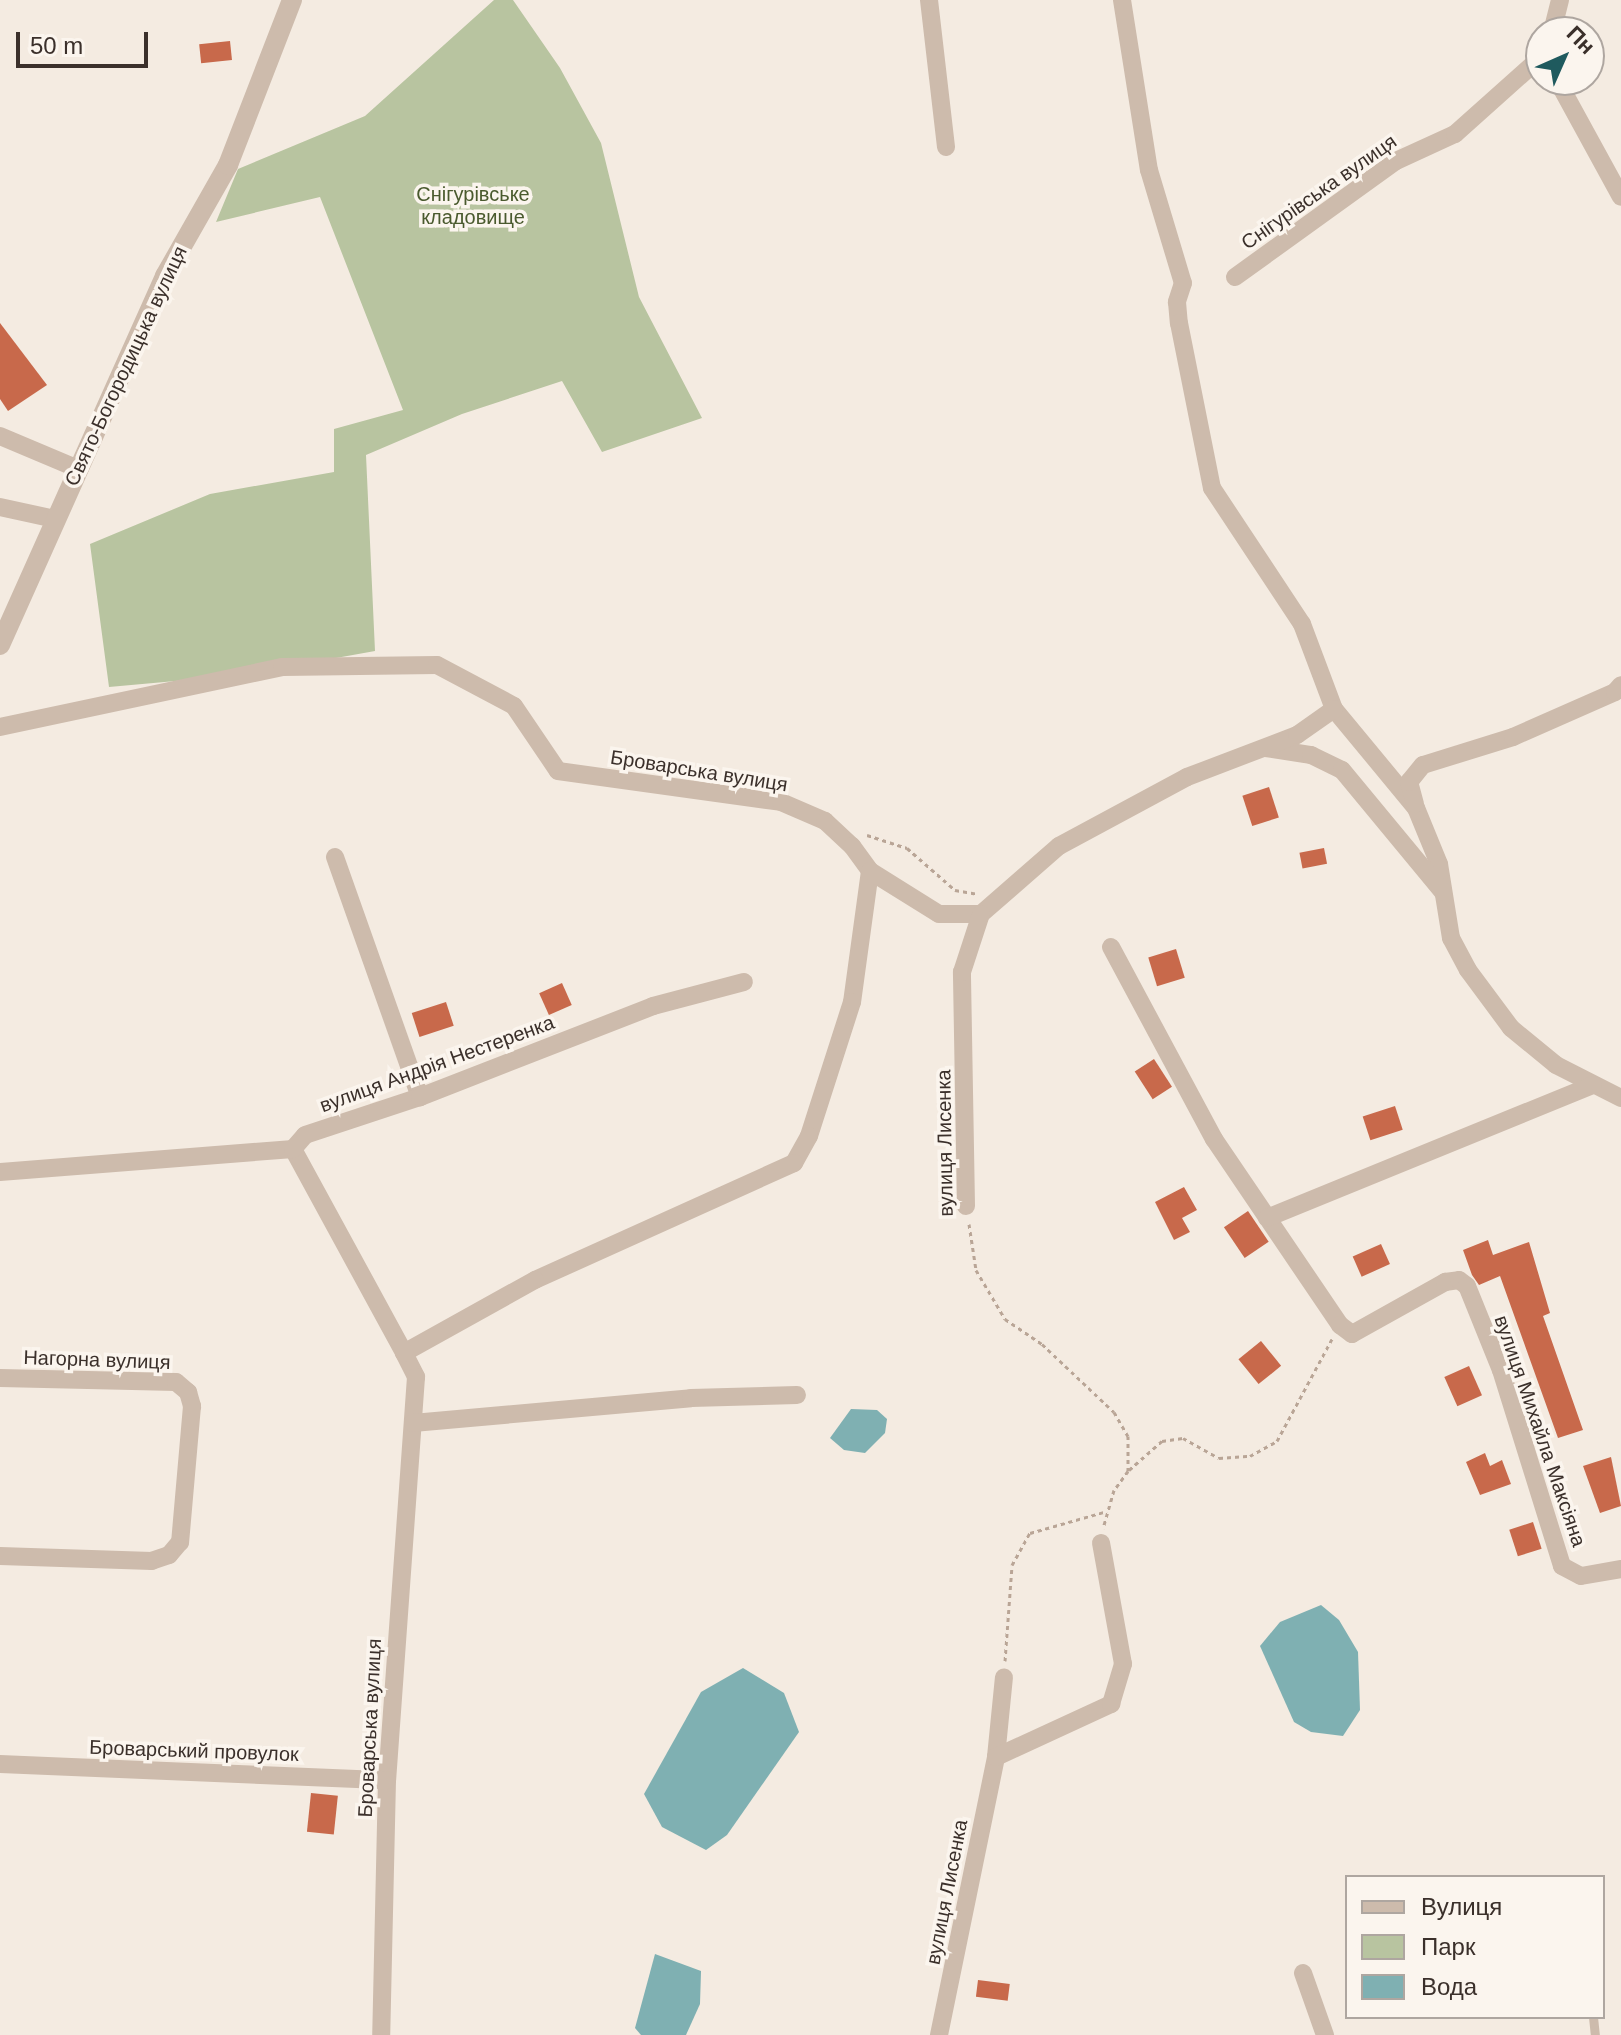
<!DOCTYPE html>
<meta charset="utf-8">
<style>
body{margin:0}
#map{position:relative;width:1621px;height:2035px;overflow:hidden;background:#f4ebe1;font-family:Helvetica,sans-serif}
div>[style]{position:absolute}
.green>*{inset:0;background:#b8c4a0}
.water>*{inset:0;background:#7fb0b2}
.building>*{inset:0;background:#c8694b;transform-origin:0 0}
.path>*{height:3px;margin-top:-1.5px;transform-origin:0;background:repeating-linear-gradient(90deg,#b9a596 0 4px,transparent 0 8px)}
.service>*{height:9px;margin:-4.5px;padding:0 4.5px;transform-origin:4.5px;border-radius:4.5px;background:#cdbbac}
.minor>*{height:18px;margin:-9px;padding:0 9px;transform-origin:9px;border-radius:9px;background:#cdbbac}
.tertiary>*{height:20px;margin:-10px;padding:0 10px;transform-origin:10px;border-radius:10px;background:#cdbbac}
span{translate:-50% -50%;white-space:nowrap;text-align:center;line-height:1.15;-webkit-text-stroke:7px #fbf5ee;paint-order:stroke}
.street-label{font-size:20px;color:#3b302b}
.park-label{font-size:20px;color:#4a5a2e}
.legend{position:absolute;left:1345px;top:1875px;width:260px;height:144px;box-sizing:border-box;background:#fbf5ee;border:2px solid #aea6a0;margin:0;padding:10px 14px;list-style:none;font-size:24px;color:#3b302b}
.legend li{display:flex;align-items:center;gap:16px;height:40px}
.legend b{width:40px;border:2px solid #aea6a0}
.north{position:absolute;left:1525px;top:16px;width:80px;height:80px;box-sizing:border-box;background:#fbf5ee;border:2px solid #aea6a0;border-radius:50%;rotate:45deg;font-size:22px;font-weight:700;line-height:32px;text-align:center;color:#3b302b}
.north::after{content:'';display:block;margin:auto;width:28px;height:36px;background:#1f5a5e;clip-path:polygon(50% 0,100% 100%,50% 72%,0 100%)}
.scale{position:absolute;left:16px;top:32px;width:132px;height:36px;box-sizing:border-box;border:4px solid #3b302b;border-top:0;padding-left:10px;font-size:24px;line-height:28px;white-space:nowrap;color:#3b302b;-webkit-text-stroke:6px #fbf5ee;paint-order:stroke}
</style>
<div id="map">
<div class="green">
<div style="clip-path:polygon(494px 0,513px 0,560px 68px,601px 143px,639px 297px,702px 418px,602px 452px,562px 381px,462px 414px,366px 455px,375px 651px,242px 675px,109px 687px,90px 544px,210px 494px,334px 472px,334px 429px,403px 410px,320px 197px,216px 222px,238px 169px,365px 116px)"></div>
</div>
<div class="water">
<div style="clip-path:polygon(851px 1409px,877px 1410px,887px 1419px,885px 1433px,865px 1453px,844px 1450px,830px 1438px)"></div>
<div style="clip-path:polygon(1321px 1605px,1339px 1620px,1358px 1652px,1360px 1710px,1343px 1736px,1311px 1732px,1294px 1722px,1260px 1646px,1280px 1622px)"></div>
<div style="clip-path:polygon(743px 1668px,784px 1693px,799px 1732px,727px 1835px,706px 1850px,662px 1827px,644px 1794px,701px 1692px)"></div>
<div style="clip-path:polygon(655px 1954px,701px 1971px,700px 2004px,686px 2035px,641px 2035px,635px 2028px)"></div>
</div>
<div class="building">
<div style="left:230px;top:41px;width:19px;height:31px;rotate:84deg"></div>
<div style="clip-path:polygon(0 323px,47px 385px,8px 411px,0 399px)"></div>
<div style="left:1269px;top:787px;width:32px;height:28px;rotate:72deg"></div>
<div style="left:1324px;top:848px;width:16px;height:25px;rotate:79deg"></div>
<div style="left:1176px;top:949px;width:30px;height:29px;rotate:73deg"></div>
<div style="left:562px;top:983px;width:24px;height:25px;rotate:66deg"></div>
<div style="left:446px;top:1002px;width:25px;height:36px;rotate:72deg"></div>
<div style="left:1154px;top:1059px;width:33px;height:23px;rotate:57deg"></div>
<div style="left:1395px;top:1106px;width:25px;height:34px;rotate:72deg"></div>
<div style="clip-path:polygon(1184px 1187px,1197px 1210px,1182px 1218px,1190px 1232px,1174px 1240px,1155px 1202px)"></div>
<div style="left:1248px;top:1211px;width:37px;height:29px;rotate:56deg"></div>
<div style="clip-path:polygon(1488px 1240px,1493px 1255px,1529px 1242px,1550px 1313px,1543px 1316px,1583px 1430px,1558px 1438px,1500px 1276px,1479px 1285px,1472px 1275px,1463px 1250px)"></div>
<div style="left:1381px;top:1244px;width:22px;height:31px;rotate:66deg"></div>
<div style="left:1261px;top:1341px;width:32px;height:29px;rotate:51deg"></div>
<div style="left:1469px;top:1366px;width:32px;height:27px;rotate:66deg"></div>
<div style="clip-path:polygon(1485px 1453px,1490px 1466px,1502px 1460px,1511px 1484px,1480px 1495px,1466px 1462px)"></div>
<div style="clip-path:polygon(1611px 1457px,1621px 1506px,1600px 1513px,1583px 1466px)"></div>
<div style="left:1533px;top:1522px;width:28px;height:25px;rotate:72deg"></div>
<div style="left:311px;top:1793px;width:27px;height:39px;rotate:6deg"></div>
<div style="left:978px;top:1980px;width:32px;height:17px;rotate:7deg"></div>
</div>
<div class="path">
<div style="left:867px;top:835px;width:42px;rotate:18deg"></div>
<div style="left:907px;top:848px;width:64px;rotate:41.2deg"></div>
<div style="left:955px;top:890px;width:22px;rotate:10deg"></div>
<div style="left:969px;top:1224px;width:47px;rotate:81.3deg"></div>
<div style="left:976px;top:1270px;width:57px;rotate:59.4deg"></div>
<div style="left:1005px;top:1319px;width:45px;rotate:34deg"></div>
<div style="left:1042px;top:1344px;width:99px;rotate:43.4deg"></div>
<div style="left:1114px;top:1412px;width:28px;rotate:60deg"></div>
<div style="left:1128px;top:1436px;width:35px;rotate:90deg"></div>
<div style="left:1128px;top:1471px;width:24px;rotate:126deg"></div>
<div style="left:1114px;top:1490px;width:40px;rotate:106deg"></div>
<div style="left:1129px;top:1470px;width:44px;rotate:-41.3deg"></div>
<div style="left:1162px;top:1441px;width:21px;rotate:-8deg"></div>
<div style="left:1183px;top:1438px;width:41px;rotate:29.1deg"></div>
<div style="left:1219px;top:1458px;width:31px;rotate:-4deg"></div>
<div style="left:1250px;top:1456px;width:31px;rotate:-29deg"></div>
<div style="left:1277px;top:1441px;width:116px;rotate:-61.7deg"></div>
<div style="left:1005px;top:1661px;width:96px;rotate:-85.8deg"></div>
<div style="left:1012px;top:1565px;width:37px;rotate:-61deg"></div>
<div style="left:1030px;top:1533px;width:80px;rotate:-15.9deg"></div>
</div>
<div class="service">
<div style="left:1593px;top:2017px;width:18px;rotate:84deg"></div>
</div>
<div class="minor">
<div style="left:929px;top:0;width:148px;rotate:83.4deg"></div>
<div style="left:1122px;top:0;width:172px;rotate:81deg"></div>
<div style="left:1149px;top:170px;width:118px;rotate:73.3deg"></div>
<div style="left:1183px;top:283px;width:20px;rotate:108deg"></div>
<div style="left:1177px;top:302px;width:21px;rotate:85deg"></div>
<div style="left:1179px;top:323px;width:168px;rotate:78.7deg"></div>
<div style="left:1212px;top:488px;width:163px;rotate:56.5deg"></div>
<div style="left:1302px;top:624px;width:91px;rotate:69.4deg"></div>
<div style="left:1334px;top:709px;width:129px;rotate:50.4deg"></div>
<div style="left:1416px;top:808px;width:61px;rotate:67.7deg"></div>
<div style="left:1439px;top:864px;width:75px;rotate:80.8deg"></div>
<div style="left:1451px;top:938px;width:36px;rotate:62deg"></div>
<div style="left:1468px;top:970px;width:72px;rotate:53.4deg"></div>
<div style="left:1511px;top:1028px;width:58px;rotate:39.4deg"></div>
<div style="left:1556px;top:1065px;width:73px;rotate:26.9deg"></div>
<div style="left:1552px;top:32px;width:33px;rotate:-76deg"></div>
<div style="left:1557px;top:80px;width:133px;rotate:61.3deg"></div>
<div style="left:1235px;top:277px;width:198px;rotate:-35.8deg"></div>
<div style="left:1396px;top:161px;width:65px;rotate:-24.6deg"></div>
<div style="left:1455px;top:134px;width:115px;rotate:-41.8deg"></div>
<div style="left:0;top:436px;width:85px;rotate:22.9deg"></div>
<div style="left:0;top:507px;width:56px;rotate:12.3deg"></div>
<div style="left:0;top:727px;width:288px;rotate:-12deg"></div>
<div style="left:282px;top:667px;width:155px;rotate:-0.7deg"></div>
<div style="left:437px;top:665px;width:87px;rotate:28deg"></div>
<div style="left:514px;top:706px;width:78px;rotate:55.9deg"></div>
<div style="left:558px;top:771px;width:225px;rotate:7.9deg"></div>
<div style="left:781px;top:802px;width:48px;rotate:23.4deg"></div>
<div style="left:825px;top:821px;width:37px;rotate:43deg"></div>
<div style="left:852px;top:846px;width:31px;rotate:54deg"></div>
<div style="left:870px;top:871px;width:132px;rotate:97.8deg"></div>
<div style="left:852px;top:1002px;width:141px;rotate:107.8deg"></div>
<div style="left:809px;top:1136px;width:31px;rotate:119deg"></div>
<div style="left:794px;top:1163px;width:284px;rotate:155.7deg"></div>
<div style="left:535px;top:1280px;width:150px;rotate:150.9deg"></div>
<div style="left:404px;top:1353px;width:27px;rotate:63deg"></div>
<div style="left:416px;top:1377px;width:404px;rotate:94.1deg"></div>
<div style="left:387px;top:1780px;width:255px;rotate:91.3deg"></div>
<div style="left:1266px;top:748px;width:46px;rotate:8.8deg"></div>
<div style="left:1311px;top:755px;width:34px;rotate:26deg"></div>
<div style="left:1342px;top:770px;width:158px;rotate:50.4deg"></div>
<div style="left:1415px;top:804px;width:23px;rotate:-105deg"></div>
<div style="left:1409px;top:782px;width:22px;rotate:-51deg"></div>
<div style="left:1423px;top:765px;width:94px;rotate:-17.3deg"></div>
<div style="left:1513px;top:737px;width:111px;rotate:-23.8deg"></div>
<div style="left:1615px;top:692px;width:9px;rotate:-49deg"></div>
<div style="left:335px;top:857px;width:255px;rotate:70.5deg"></div>
<div style="left:870px;top:871px;width:81px;rotate:31.9deg"></div>
<div style="left:939px;top:914px;width:42px"></div>
<div style="left:981px;top:914px;width:103px;rotate:-41.1deg"></div>
<div style="left:1059px;top:846px;width:145px;rotate:-28.3deg"></div>
<div style="left:1187px;top:777px;width:118px;rotate:-20.9deg"></div>
<div style="left:1297px;top:735px;width:45px;rotate:-35.1deg"></div>
<div style="left:1111px;top:947px;width:218px;rotate:61.8deg"></div>
<div style="left:1214px;top:1139px;width:225px;rotate:55.9deg"></div>
<div style="left:1340px;top:1325px;width:15px;rotate:37deg"></div>
<div style="left:1352px;top:1334px;width:107px;rotate:-29.2deg"></div>
<div style="left:1445px;top:1282px;width:14px;rotate:-8deg"></div>
<div style="left:1459px;top:1280px;width:10px;rotate:37deg"></div>
<div style="left:1467px;top:1286px;width:91px;rotate:68deg"></div>
<div style="left:1501px;top:1370px;width:205px;rotate:72.7deg"></div>
<div style="left:1562px;top:1566px;width:21px;rotate:28deg"></div>
<div style="left:1581px;top:1576px;width:41px;rotate:-9.9deg"></div>
<div style="left:293px;top:1149px;width:232px;rotate:61.4deg"></div>
<div style="left:0;top:1172px;width:294px;rotate:-4.5deg"></div>
<div style="left:293px;top:1149px;width:18px;rotate:-49deg"></div>
<div style="left:305px;top:1135px;width:121px;rotate:-18.3deg"></div>
<div style="left:420px;top:1097px;width:250px;rotate:-21.3deg"></div>
<div style="left:653px;top:1006px;width:94px;rotate:-14.8deg"></div>
<div style="left:966px;top:1206px;width:234px;rotate:-91deg"></div>
<div style="left:962px;top:972px;width:61px;rotate:-71.9deg"></div>
<div style="left:1267px;top:1218px;width:352px;rotate:-22.2deg"></div>
<div style="left:0;top:1378px;width:176px;rotate:1.3deg"></div>
<div style="left:176px;top:1382px;width:16px;rotate:40deg"></div>
<div style="left:188px;top:1392px;width:15px;rotate:74deg"></div>
<div style="left:192px;top:1406px;width:137px;rotate:95deg"></div>
<div style="left:180px;top:1542px;width:17px;rotate:130deg"></div>
<div style="left:169px;top:1555px;width:18px;rotate:161deg"></div>
<div style="left:152px;top:1561px;width:152px;rotate:-178.1deg"></div>
<div style="left:413px;top:1423px;width:279px;rotate:-5.1deg"></div>
<div style="left:691px;top:1398px;width:106px;rotate:-1.6deg"></div>
<div style="left:996px;top:1757px;width:80px;rotate:-84.3deg"></div>
<div style="left:0;top:1764px;width:387px;rotate:2.4deg"></div>
<div style="left:1303px;top:1973px;width:66px;rotate:70.5deg"></div>
<div style="left:939px;top:2035px;width:284px;rotate:-78.4deg"></div>
<div style="left:996px;top:1757px;width:127px;rotate:-24.7deg"></div>
<div style="left:1111px;top:1704px;width:42px;rotate:-73.3deg"></div>
<div style="left:1123px;top:1664px;width:123px;rotate:-100.3deg"></div>
</div>
<div class="tertiary">
<div style="left:0;top:645px;width:404px;rotate:-65.9deg"></div>
<div style="left:165px;top:276px;width:128px;rotate:-60.4deg"></div>
<div style="left:228px;top:165px;width:177px;rotate:-68.8deg"></div>
</div>
<div class="street-label">
<span style="left:1319px;top:192px;rotate:-35deg">Снігурівська вулиця</span>
<span style="left:126px;top:366px;rotate:-65deg">Свято-Богородицька вулиця</span>
<span style="left:699px;top:771px;rotate:9deg">Броварська вулиця</span>
<span style="left:437px;top:1064px;rotate:-20deg">вулиця Андрія Нестеренка</span>
<span style="left:945px;top:1143px;rotate:-91deg">вулиця Лисенка</span>
<span style="left:97px;top:1360px;rotate:2deg">Нагорна вулиця</span>
<span style="left:1540px;top:1431px;rotate:71deg">вулиця Михайла Максіяна</span>
<span style="left:370px;top:1728px;rotate:-87deg">Броварська вулиця</span>
<span style="left:194px;top:1751px;rotate:2deg">Броварський провулок</span>
<span style="left:947px;top:1892px;rotate:-79deg">вулиця Лисенка</span>
</div>
<div class="park-label">
<span style="left:473px;top:206px">Снігурівське<br>кладовище</span>
</div>
<ul class="legend">
<li><b style="height:10px;background:#cdbbac"></b>Вулиця</li>
<li><b style="height:22px;background:#b8c4a0"></b>Парк</li>
<li><b style="height:22px;background:#7fb0b2"></b>Вода</li>
</ul>
<div class="north">Пн</div>
<div class="scale">50 m</div>
</div>
